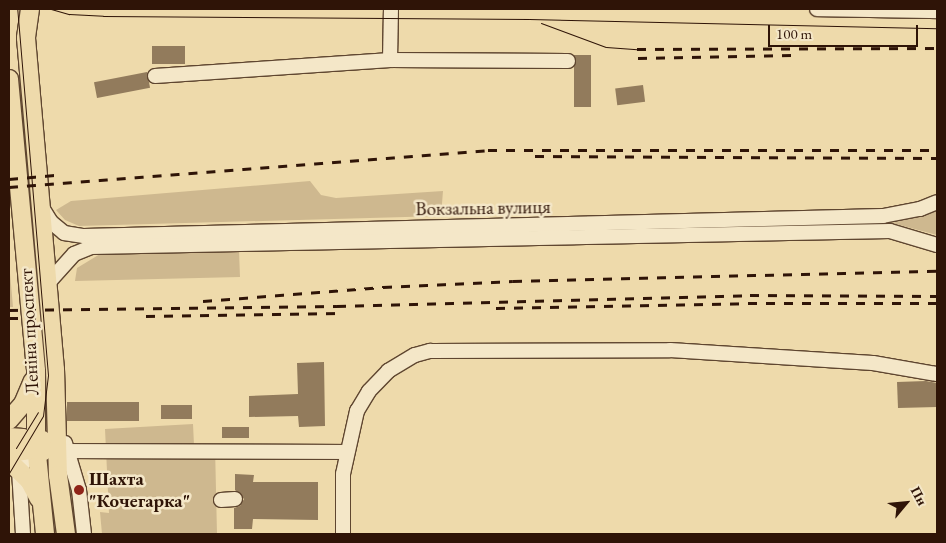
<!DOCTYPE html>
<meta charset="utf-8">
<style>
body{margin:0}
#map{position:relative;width:946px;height:543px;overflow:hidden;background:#eedaab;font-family:"EB Garamond",serif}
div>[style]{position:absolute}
.green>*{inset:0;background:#ceb88f}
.building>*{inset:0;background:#927b5c;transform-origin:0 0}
.roads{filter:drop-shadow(1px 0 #5f4630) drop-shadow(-1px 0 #5f4630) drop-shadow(0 1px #5f4630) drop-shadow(0 -1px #5f4630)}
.minor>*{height:14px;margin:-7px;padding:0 7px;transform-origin:7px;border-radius:7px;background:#f4e7c8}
.major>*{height:18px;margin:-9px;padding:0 9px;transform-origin:9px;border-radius:9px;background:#eedaab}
.tram>*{height:1px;margin:-0.5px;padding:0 0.5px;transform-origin:0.5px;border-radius:0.5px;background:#2f1407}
.rail>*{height:3px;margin-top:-1.5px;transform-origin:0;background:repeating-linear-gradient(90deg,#2f1407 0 9px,transparent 0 18px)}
.dots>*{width:14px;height:14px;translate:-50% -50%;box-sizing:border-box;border:2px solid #f4e7c8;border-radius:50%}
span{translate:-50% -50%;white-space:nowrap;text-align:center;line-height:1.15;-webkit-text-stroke:5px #f4e7c8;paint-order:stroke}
.street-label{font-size:19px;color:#2f1407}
.poi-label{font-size:19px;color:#2f1407;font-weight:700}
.left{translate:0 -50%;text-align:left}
.frame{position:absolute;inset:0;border:10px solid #2f1407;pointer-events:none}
.north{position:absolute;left:881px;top:478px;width:50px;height:50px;-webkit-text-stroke:4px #f4e7c8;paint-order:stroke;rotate:62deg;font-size:14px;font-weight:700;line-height:20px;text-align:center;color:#2f1407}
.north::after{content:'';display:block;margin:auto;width:18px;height:22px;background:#2f1407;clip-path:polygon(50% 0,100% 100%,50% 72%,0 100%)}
.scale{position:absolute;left:768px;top:25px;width:150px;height:22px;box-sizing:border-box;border:2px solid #2f1407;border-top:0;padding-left:6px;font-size:15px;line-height:18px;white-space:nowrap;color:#2f1407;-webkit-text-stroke:4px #f4e7c8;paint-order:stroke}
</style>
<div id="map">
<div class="green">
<div style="clip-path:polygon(310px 181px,321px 195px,336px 198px,443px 191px,441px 216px,79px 226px,65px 220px,56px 210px,71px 201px)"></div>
<div style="clip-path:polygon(937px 209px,937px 235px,892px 223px,909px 219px)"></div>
<div style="clip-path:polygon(105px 251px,239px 251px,240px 277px,75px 281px,77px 268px)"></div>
<div style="clip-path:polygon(9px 262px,13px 307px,9px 307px)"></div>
<div style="clip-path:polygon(193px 424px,194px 445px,215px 446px,217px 534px,102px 534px,100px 512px,109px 513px,105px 429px)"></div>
</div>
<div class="building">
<div style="left:185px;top:46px;width:18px;height:33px;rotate:90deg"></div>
<div style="left:574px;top:55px;width:17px;height:52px"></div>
<div style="left:147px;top:72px;width:16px;height:54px;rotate:79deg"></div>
<div style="left:643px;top:85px;width:17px;height:28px;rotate:83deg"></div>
<div style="clip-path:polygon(324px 362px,325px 426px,299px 427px,298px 416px,249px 417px,249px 396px,298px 394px,297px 363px)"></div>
<div style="clip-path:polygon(926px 381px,937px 383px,937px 407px,898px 408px,897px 382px)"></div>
<div style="left:139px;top:402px;width:19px;height:72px;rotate:90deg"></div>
<div style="left:161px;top:405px;width:31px;height:14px"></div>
<div style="left:222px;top:427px;width:27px;height:11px"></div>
<div style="clip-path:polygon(235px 474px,254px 475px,253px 482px,318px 482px,318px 520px,253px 519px,252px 529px,234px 529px,234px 508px,240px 506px,244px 499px,235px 490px)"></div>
</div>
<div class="roads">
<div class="minor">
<div style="left:817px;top:9px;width:120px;rotate:1deg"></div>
<div style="left:390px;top:60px;width:51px;rotate:-88.9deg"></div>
<div style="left:155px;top:76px;width:236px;rotate:-3.9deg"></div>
<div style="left:390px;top:60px;width:178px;rotate:0.3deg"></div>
<div style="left:41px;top:206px;width:19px;rotate:58deg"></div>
<div style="left:51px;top:222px;width:17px;rotate:40deg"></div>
<div style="left:64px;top:233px;width:20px;rotate:9deg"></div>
<div style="left:84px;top:236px;width:799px;rotate:-1.43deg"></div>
<div style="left:883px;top:216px;width:38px;rotate:-11deg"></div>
<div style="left:920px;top:209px;width:18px;rotate:-22deg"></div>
<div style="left:48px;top:283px;width:39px;rotate:-48deg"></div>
<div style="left:74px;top:254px;width:18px;rotate:-22deg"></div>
<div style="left:91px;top:247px;width:799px;rotate:-1.15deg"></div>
<div style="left:890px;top:231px;width:49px;rotate:16.6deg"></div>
<div style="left:65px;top:443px;width:49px;rotate:73.4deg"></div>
<div style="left:79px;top:490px;width:44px;rotate:83.5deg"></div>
<div style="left:221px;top:500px;width:14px;rotate:-4deg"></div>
<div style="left:23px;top:534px;width:64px;rotate:-93.6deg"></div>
<div style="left:19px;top:470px;width:30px;rotate:-56deg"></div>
<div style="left:36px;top:445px;width:33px;rotate:11deg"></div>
<div style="left:68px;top:451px;width:278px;rotate:0.2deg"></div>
<div style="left:343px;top:534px;width:60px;rotate:-90deg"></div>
<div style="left:343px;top:474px;width:65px;rotate:-77.5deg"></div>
<div style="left:357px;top:411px;width:23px;rotate:-59deg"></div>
<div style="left:369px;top:391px;width:28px;rotate:-46deg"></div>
<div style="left:388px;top:371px;width:31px;rotate:-31deg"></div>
<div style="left:415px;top:355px;width:16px;rotate:-15deg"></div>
<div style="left:430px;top:351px;width:240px;rotate:-0.2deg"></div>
<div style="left:670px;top:350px;width:203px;rotate:3.7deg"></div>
<div style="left:873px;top:363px;width:65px;rotate:9.8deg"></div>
</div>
<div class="major">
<div style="left:30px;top:9px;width:29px;rotate:98deg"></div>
<div style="left:26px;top:38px;width:332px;rotate:85deg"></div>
<div style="left:55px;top:369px;width:106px;rotate:88.4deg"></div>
<div style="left:58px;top:475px;width:60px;rotate:82.3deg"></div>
<div style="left:9px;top:79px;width:293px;rotate:84.7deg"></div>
<div style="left:36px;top:371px;width:74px;rotate:90deg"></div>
<div style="left:36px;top:445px;width:89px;rotate:84.2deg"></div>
<div style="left:9px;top:420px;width:21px;rotate:-49deg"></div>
<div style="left:23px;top:404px;width:25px;rotate:-67deg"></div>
<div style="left:9px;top:437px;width:14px;rotate:4deg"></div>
<div style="left:23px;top:438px;width:24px;rotate:35deg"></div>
<div style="left:9px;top:453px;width:21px;rotate:-8deg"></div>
<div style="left:30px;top:450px;width:16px;rotate:-40deg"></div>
<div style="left:9px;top:461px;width:28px;rotate:44deg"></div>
<div style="left:29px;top:480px;width:21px;rotate:62deg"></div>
</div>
</div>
<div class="tram">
<div style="left:51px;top:9px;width:19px;rotate:16deg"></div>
<div style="left:69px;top:14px;width:34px;rotate:3deg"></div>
<div style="left:103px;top:16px;width:426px;rotate:0.4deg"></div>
<div style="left:529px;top:19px;width:408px;rotate:1.3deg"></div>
<div style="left:541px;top:23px;width:69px;rotate:20.3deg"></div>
<div style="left:606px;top:47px;width:31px;rotate:4deg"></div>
<div style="left:16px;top:448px;width:42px;rotate:-58.6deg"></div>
<div style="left:9px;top:473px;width:66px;rotate:-59.2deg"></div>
<div style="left:43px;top:416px;width:41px;rotate:-83deg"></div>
<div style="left:48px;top:375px;width:367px;rotate:-94.8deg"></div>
</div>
<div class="rail">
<div style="left:637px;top:49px;width:300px;rotate:-0.2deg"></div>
<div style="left:638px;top:58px;width:154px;rotate:-1.1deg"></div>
<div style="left:535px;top:156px;width:402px;rotate:0.3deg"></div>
<div style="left:9px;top:179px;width:46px;rotate:-5deg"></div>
<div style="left:9px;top:187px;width:480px;rotate:-4.4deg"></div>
<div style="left:488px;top:150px;width:449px"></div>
<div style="left:203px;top:301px;width:181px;rotate:-4.4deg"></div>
<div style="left:383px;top:287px;width:130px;rotate:-2.6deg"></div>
<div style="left:513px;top:281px;width:424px;rotate:-1.4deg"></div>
<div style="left:496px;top:308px;width:252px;rotate:-1.1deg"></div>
<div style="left:748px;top:303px;width:189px"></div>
<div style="left:9px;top:310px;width:328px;rotate:-0.7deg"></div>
<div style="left:337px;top:306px;width:413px;rotate:-1.5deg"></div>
<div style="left:750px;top:295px;width:187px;rotate:0.3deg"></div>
<div style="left:146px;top:316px;width:195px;rotate:-0.9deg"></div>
<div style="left:9px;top:318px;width:35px"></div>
</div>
<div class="dots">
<div style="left:79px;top:490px;background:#8f2418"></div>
</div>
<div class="street-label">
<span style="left:483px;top:208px;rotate:-1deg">Вокзальна вулиця</span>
<span style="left:29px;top:332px;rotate:-93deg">Леніна проспект</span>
</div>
<div class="poi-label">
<span class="left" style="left:89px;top:490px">Шахта<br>"Кочегарка"</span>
</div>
<div class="frame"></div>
<div class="north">Пн</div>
<div class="scale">100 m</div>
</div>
